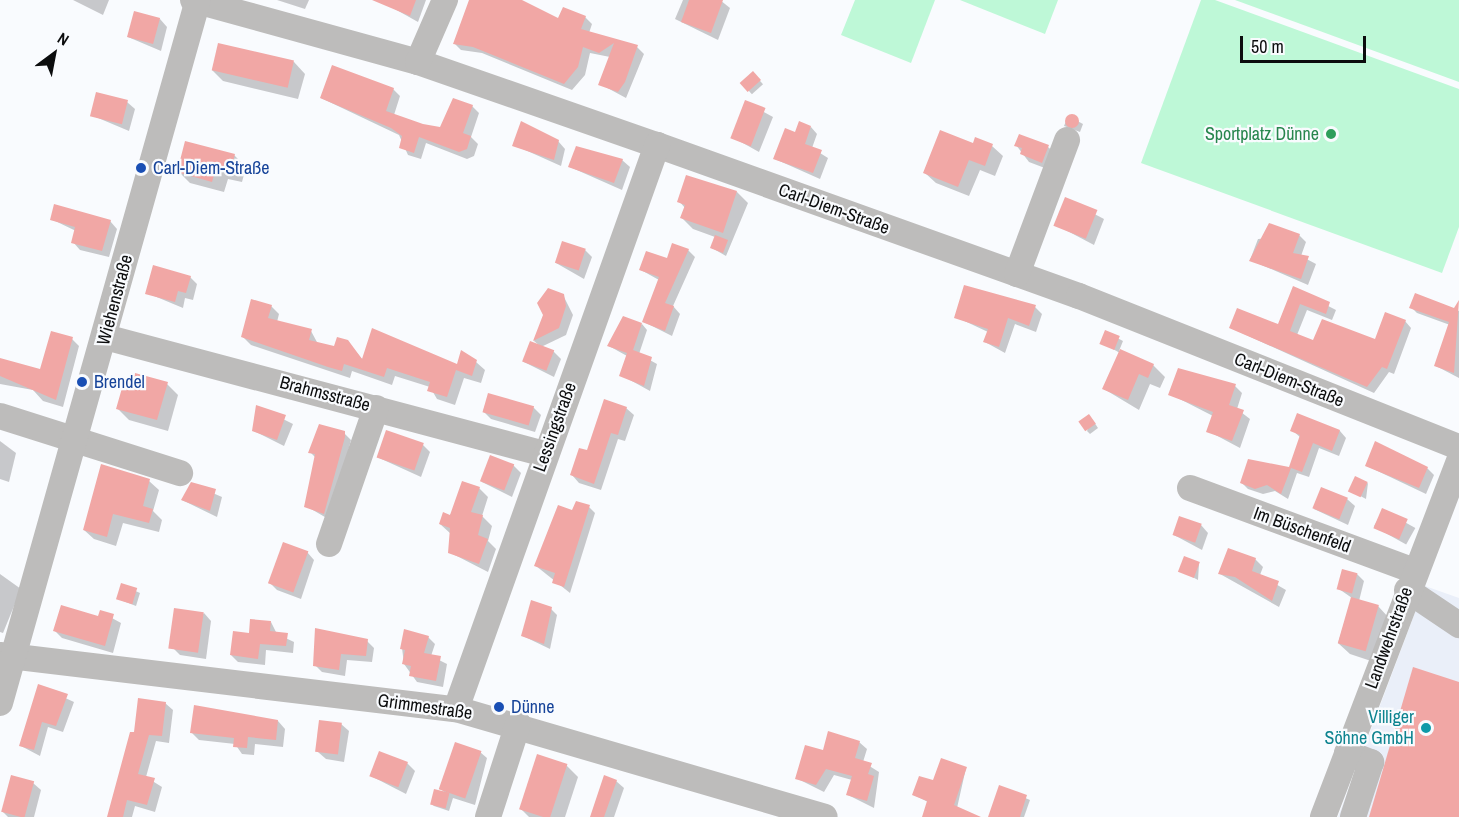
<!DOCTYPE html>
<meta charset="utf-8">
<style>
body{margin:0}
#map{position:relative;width:1459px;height:817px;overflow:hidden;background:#f9fbfe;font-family:"Archivo Narrow",sans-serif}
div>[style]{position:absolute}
.built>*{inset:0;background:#eaeff9}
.green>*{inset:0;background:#bef8d7}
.shadow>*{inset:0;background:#0003;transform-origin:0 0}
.building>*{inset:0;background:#f1a7a5;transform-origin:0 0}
.round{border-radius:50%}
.minor>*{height:26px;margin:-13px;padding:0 13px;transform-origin:13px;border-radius:13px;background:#bdbcbb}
.dots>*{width:16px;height:16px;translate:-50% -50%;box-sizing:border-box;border:3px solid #f9fbfe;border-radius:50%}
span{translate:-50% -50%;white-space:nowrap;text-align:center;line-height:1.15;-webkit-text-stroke:4.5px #f9fbfe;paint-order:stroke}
.leisure-label{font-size:18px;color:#27864d}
.right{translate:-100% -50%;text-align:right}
.transit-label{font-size:18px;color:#164399}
.left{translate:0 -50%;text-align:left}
.street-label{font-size:18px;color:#0c0d0e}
.culture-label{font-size:18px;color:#0d838f}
.north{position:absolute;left:24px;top:24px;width:60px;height:60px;-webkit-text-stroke:4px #f9fbfe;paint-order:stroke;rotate:32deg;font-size:16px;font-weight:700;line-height:24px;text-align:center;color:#0c0d0e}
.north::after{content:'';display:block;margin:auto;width:21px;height:27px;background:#0c0d0e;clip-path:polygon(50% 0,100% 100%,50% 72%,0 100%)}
.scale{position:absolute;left:1240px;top:36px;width:126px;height:27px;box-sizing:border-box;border:3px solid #0c0d0e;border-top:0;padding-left:8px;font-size:18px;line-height:21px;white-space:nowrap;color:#0c0d0e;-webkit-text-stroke:4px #f9fbfe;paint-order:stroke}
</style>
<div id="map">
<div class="built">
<div style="clip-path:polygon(1425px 586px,1459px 598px,1459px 817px,1338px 817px)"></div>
</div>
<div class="green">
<div style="clip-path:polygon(855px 0,935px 0,911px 63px,841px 35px)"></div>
<div style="clip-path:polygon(960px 0,1058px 0,1045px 34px)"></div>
<div style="clip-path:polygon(1201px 0,1215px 0,1459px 89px,1459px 227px,1442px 273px,1141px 163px)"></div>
<div style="clip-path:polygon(1235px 0,1459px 0,1459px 82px)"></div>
</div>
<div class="shadow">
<div style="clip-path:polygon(73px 0,109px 0,103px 15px)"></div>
<div style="clip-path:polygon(277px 0,309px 0,305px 9px)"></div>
<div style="clip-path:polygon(397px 0,426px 0,418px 22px,393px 8px)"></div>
<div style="clip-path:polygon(492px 0,517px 0,559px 20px,585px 17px,592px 24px,589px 33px,637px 47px,644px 54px,626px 98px,600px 84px,610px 57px,590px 53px,585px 75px,572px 90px,482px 53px,461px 50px,454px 43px)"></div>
<div style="clip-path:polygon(683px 0,720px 0,730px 8px,718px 40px,675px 19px)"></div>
<div style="clip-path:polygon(160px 19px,167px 27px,161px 51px,128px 37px)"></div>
<div style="clip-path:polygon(294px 62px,305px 74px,298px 99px,223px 81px,212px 70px)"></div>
<div style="left:753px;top:73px;width:15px;height:15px;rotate:48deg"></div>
<div style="clip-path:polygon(393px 89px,400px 96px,394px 115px,423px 125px,440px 128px,472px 106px,479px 113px,471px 137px,478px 144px,474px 156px,467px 159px,426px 143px,421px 159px,408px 155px,399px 135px,321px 98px)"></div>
<div style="clip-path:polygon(127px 102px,135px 109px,129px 131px,91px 115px)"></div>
<div style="clip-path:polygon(746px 102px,773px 117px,759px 152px,732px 137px)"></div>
<div style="clip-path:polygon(1068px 116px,1083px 124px,1080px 132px,1064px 126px)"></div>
<div style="clip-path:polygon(811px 127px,817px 134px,812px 148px,828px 158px,820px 179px,775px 159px,796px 134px)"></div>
<div style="clip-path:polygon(558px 141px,565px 149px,561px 166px,514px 145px)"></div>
<div style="clip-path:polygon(974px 145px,992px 146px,1003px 156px,995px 176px,980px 170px,969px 196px,936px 183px,925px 173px)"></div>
<div style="clip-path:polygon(1016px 145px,1048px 147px,1056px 154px,1050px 170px,1029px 162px)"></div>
<div style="clip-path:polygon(234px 155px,246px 167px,242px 182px,228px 179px,224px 192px,190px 183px,178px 171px)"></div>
<div style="clip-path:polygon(622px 160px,630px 167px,622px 190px,570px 167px)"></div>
<div style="clip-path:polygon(737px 192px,748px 203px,726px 256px,712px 248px,715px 237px,693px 229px,682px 218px,685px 208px,679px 201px)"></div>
<div style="clip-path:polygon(1066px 199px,1104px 219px,1094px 245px,1056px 225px)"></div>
<div style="clip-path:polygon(51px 219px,110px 221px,117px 229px,109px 257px,80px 250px,73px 242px,76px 231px)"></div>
<div style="clip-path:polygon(1299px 235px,1306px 242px,1301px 256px,1316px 264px,1308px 285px,1250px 260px,1258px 239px)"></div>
<div style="clip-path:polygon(585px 250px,592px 257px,584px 279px,556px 263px)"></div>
<div style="clip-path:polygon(688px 250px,695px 257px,673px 306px,680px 314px,672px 336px,644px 322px,659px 280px,641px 270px)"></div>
<div style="clip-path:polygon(190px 277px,197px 284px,193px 300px,185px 298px,183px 308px,147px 293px)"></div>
<div style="clip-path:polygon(1293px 288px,1336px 310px,1332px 320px,1307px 310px,1297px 335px,1314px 342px,1376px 341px,1405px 321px,1411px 328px,1394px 374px,1389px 372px,1374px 393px,1231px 328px,1279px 326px)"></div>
<div style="clip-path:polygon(563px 295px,573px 315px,566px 335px,541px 347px,534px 341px,544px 315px)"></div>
<div style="clip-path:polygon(1415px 295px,1459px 311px,1459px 378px,1436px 366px,1450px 325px,1417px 313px,1411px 307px)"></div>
<div style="clip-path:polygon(271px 306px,279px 314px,277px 322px,311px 331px,318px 344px,335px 348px,347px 341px,363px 360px,458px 366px,476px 362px,485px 370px,481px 383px,464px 378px,455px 405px,437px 399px,430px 387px,395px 376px,392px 385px,352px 371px,350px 378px,251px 345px,243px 337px)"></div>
<div style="clip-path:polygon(1035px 307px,1042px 314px,1036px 332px,1015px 324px,1005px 353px,985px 342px,988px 332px,956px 317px)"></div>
<div style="clip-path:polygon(642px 324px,647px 330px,639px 354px,657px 364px,650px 391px,621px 375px,627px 356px,609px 346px)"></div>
<div style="clip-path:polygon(1106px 332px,1123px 341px,1119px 351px,1153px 365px,1165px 377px,1160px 388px,1150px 384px,1139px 410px,1104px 389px,1120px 353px,1102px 343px)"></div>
<div style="clip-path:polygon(72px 339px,79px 346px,63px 407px,43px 401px,33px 390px,0 384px,0 359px,41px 371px)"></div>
<div style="clip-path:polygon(553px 351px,561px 359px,554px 377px,524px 362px)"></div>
<div style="clip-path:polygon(167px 384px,178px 395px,168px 431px,129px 420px,118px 409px,133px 385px)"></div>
<div style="clip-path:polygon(1235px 386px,1242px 393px,1237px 409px,1250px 419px,1240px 448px,1208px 431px,1213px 416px,1170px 394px)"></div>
<div style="clip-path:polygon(489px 395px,534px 408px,541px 415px,535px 432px,491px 419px,483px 411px)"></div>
<div style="clip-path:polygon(257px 406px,293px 424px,284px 446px,254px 431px)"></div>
<div style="clip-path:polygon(626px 408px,634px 415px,625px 441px,618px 439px,601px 490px,579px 483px,572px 475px)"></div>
<div style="clip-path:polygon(1298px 415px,1340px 431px,1346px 438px,1339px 456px,1319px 448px,1309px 477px,1297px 473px,1288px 499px,1275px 491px,1263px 494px,1248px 489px,1241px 482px,1290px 468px,1301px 438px,1292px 430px)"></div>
<div style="clip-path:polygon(1092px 419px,1098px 428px,1090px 434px,1087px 431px)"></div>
<div style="clip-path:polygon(344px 433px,351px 440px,330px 520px,306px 506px,316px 458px,310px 452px)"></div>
<div style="clip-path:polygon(0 441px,16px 453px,9px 482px,0 479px)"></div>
<div style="clip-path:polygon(423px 445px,430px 452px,421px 477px,377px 457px)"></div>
<div style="clip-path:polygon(513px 465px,521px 473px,512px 497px,482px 482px)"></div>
<div style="clip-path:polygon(1367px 466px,1427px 468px,1434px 475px,1426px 494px)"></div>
<div style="clip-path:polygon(149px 481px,159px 490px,153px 511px,162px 520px,159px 532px,123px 523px,116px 546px,94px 539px,84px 530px)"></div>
<div style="clip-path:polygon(1368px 483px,1366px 499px,1351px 491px)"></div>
<div style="clip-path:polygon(192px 484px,222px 497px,217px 517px,182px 500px)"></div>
<div style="clip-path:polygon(479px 488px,488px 497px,482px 516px,492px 526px,488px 541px,496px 549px,488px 572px,449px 552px,451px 534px,440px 524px)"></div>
<div style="clip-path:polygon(1347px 499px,1355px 506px,1348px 525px,1314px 509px)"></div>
<div style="clip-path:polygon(589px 507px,595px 513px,570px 593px,536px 566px,573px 512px)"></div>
<div style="left:1383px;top:510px;width:37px;height:19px;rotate:29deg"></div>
<div style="clip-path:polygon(1201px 525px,1208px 533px,1202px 550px,1174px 535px)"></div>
<div style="clip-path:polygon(307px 552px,314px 560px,301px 599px,277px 590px,270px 583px)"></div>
<div style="clip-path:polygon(1255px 559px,1263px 567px,1260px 575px,1286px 590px,1279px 607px,1220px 574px)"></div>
<div style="clip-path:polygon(1199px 564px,1198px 580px,1181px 571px)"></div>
<div style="clip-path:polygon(0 574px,21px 589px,3px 633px,0 632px)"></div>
<div style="clip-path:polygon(1357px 574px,1364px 581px,1359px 601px,1378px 606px,1389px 618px,1377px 663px,1350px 654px,1338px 643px,1352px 598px,1339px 589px)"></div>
<div style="clip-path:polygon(122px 585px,140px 593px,136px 606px,118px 599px)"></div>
<div style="clip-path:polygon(551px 609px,557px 615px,550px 649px,523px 636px)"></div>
<div style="clip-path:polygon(101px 612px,121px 623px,113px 653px,62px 638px,55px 631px,99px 618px)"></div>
<div style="clip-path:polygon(204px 613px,211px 621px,206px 659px,180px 655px,173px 648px)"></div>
<div style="clip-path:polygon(271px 622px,277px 634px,294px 642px,293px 653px,266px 650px,265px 665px,238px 662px,231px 655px)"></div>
<div style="clip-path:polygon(428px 637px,435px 644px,431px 656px,447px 664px,443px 687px,417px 682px,404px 664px,402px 648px)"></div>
<div style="clip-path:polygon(367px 641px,374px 648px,372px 662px,347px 660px,345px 676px,322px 672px,315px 665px)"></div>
<div style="clip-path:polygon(39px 686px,74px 702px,63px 732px,48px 727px,40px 756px,21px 746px)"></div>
<div style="clip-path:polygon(165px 703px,173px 710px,169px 743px,156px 741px,146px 777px,162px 787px,155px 812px,135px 806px,132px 817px,108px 817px,136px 734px)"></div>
<div style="clip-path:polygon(195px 707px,278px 721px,285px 729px,283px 747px,255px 744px,254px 755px,242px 754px,235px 744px,199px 740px,192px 733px)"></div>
<div style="clip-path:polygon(341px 724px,349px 731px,344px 762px,326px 759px,318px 752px)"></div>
<div style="clip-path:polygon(859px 742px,867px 749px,863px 762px,879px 772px,874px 808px,848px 795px,852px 780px,834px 775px,824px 792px,796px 778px)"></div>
<div style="clip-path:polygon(480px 752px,487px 758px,475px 805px,453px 798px,449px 811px,434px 806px,431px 803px,446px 794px,442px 790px)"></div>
<div style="clip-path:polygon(407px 763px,415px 771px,406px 794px,371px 776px)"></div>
<div style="clip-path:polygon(566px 765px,578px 777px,565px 817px,529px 817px,521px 809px)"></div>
<div style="clip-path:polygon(966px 768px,955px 817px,923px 817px,928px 802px,914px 795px)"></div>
<div style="clip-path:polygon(616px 781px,624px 788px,614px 817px,593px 817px)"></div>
<div style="clip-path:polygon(33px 783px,41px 790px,34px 817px,8px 817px,2px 811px)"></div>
<div style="clip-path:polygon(1000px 787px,1030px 800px,1024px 817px,990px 817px)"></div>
</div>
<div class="building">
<div style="clip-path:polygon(372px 0,416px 0,410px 16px)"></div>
<div style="clip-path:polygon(469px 0,522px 0,558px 18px,563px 7px,586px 16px,581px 29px,638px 45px,625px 82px,618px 92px,598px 85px,614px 43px,599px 53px,583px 47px,578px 67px,564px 84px,473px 47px,453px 44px)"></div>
<div style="clip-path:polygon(689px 0,723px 0,711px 33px,681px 22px)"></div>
<div style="left:134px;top:11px;width:27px;height:27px;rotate:15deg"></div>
<div style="left:218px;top:43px;width:78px;height:28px;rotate:13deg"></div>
<div style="clip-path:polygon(332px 65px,394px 88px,386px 111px,423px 124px,440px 127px,453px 98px,473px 105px,463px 133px,471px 136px,467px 149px,459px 152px,419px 137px,414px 153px,399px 148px,402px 136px,391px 128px,320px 98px)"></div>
<div style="left:753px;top:71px;width:12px;height:18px;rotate:48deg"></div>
<div style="left:96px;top:92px;width:33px;height:25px;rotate:14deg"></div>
<div style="left:745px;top:100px;width:22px;height:41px;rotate:21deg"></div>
<div class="round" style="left:1065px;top:114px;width:14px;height:14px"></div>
<div style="clip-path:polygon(521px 121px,559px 140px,554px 160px,512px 146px)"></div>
<div style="clip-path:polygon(799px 121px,811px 126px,805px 144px,822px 150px,813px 173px,773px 159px,785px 128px,795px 132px)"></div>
<div style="clip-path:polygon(940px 130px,973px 143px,975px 137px,993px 144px,985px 166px,969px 160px,958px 187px,923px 173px)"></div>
<div style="clip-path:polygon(1019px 134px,1049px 145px,1042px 163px,1020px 154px,1022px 148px,1014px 146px)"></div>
<div style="clip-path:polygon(185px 141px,235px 154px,230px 172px,216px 168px,212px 182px,177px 172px)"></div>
<div style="clip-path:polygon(576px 146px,623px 159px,614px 183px,568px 167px)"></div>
<div style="clip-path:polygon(686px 175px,737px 191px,723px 233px,680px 218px,685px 205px,677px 202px)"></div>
<div style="left:1065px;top:197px;width:35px;height:31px;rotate:22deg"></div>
<div style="clip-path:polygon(54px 204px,111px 220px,102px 251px,71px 243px,75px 227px,50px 220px)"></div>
<div style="clip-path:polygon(1269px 223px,1300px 234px,1293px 253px,1309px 256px,1301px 279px,1249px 261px)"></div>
<div style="left:715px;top:235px;width:14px;height:14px;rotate:21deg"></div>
<div style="left:562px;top:241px;width:25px;height:23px;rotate:18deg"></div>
<div style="clip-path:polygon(672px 243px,689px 249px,665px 303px,674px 306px,665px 331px,642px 322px,659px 277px,639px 270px,646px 251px,667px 258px)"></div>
<div style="clip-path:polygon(153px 265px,191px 276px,186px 293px,178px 291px,175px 302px,145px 294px)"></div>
<div style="clip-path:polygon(964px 285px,1036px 305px,1029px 326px,1008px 318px,999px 347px,983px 342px,988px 329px,954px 318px)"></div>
<div style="clip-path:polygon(1293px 286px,1330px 302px,1326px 314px,1300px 304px,1290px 331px,1313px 340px,1322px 319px,1375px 339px,1385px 312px,1406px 320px,1387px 369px,1382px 367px,1367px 387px,1229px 328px,1237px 308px,1278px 324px)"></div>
<div style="clip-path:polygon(548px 288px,564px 294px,566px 306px,559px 328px,533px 341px,543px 315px,537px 303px)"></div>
<div style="clip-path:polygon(1415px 293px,1454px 308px,1459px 300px,1454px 373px,1434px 366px,1449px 322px,1409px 308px)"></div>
<div style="clip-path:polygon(251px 299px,272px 305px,268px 318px,312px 329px,309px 340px,334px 346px,337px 337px,348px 340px,362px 359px,372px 328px,457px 364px,461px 350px,477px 360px,472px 376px,456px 370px,447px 397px,427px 391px,430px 382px,387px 368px,384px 377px,344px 364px,342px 371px,328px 367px,241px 337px)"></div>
<div style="clip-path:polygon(623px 316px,642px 323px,633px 350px,652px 357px,644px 386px,619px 376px,627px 353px,607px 346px)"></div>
<div style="left:1105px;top:330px;width:16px;height:15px;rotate:22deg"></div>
<div style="clip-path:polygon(51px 331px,73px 337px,56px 400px,0 376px,0 358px,40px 369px)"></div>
<div style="left:530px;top:341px;width:26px;height:22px;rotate:21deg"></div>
<div style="clip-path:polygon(1120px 349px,1154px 364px,1148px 378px,1139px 374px,1128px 400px,1102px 389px)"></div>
<div style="clip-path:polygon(1178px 368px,1236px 384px,1229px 405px,1244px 410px,1232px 441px,1206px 432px,1213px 412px,1168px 395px)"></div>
<div style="clip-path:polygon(135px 373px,168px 382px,157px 420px,116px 409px,124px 381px,132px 383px)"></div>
<div style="left:488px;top:393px;width:48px;height:20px;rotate:16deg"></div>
<div style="clip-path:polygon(604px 399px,627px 407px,618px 435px,611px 433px,594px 484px,570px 475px,579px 448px,587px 450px)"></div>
<div style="clip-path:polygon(256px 405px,286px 415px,277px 440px,252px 431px)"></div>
<div style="clip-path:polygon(1297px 413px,1340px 430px,1332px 451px,1313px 443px,1302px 472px,1291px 468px,1281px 494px,1267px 485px,1255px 489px,1240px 483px,1248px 459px,1289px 467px,1300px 435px,1290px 431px)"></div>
<div style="left:1089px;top:414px;width:12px;height:13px;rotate:55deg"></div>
<div style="clip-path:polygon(319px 424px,345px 431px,345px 437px,324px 514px,304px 507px,315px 454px,308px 453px)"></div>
<div style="left:386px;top:430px;width:40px;height:29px;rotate:19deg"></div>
<div style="clip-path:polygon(1375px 441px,1428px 467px,1419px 488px,1365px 466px)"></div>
<div style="left:490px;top:455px;width:26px;height:28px;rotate:21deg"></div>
<div style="clip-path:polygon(101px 464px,150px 479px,143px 506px,153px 509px,149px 523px,113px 514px,107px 537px,83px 530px)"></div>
<div style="left:1355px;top:476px;width:14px;height:17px;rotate:25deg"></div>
<div style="clip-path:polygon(462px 481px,480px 487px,471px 512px,483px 515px,478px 535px,488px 539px,479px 564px,448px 553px,450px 528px,439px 524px,443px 512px,450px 515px)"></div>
<div style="clip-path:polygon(191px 482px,216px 489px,210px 511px,181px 500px)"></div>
<div style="left:1321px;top:487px;width:29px;height:23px;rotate:22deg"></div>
<div style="clip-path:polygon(576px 501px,590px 505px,564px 587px,552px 583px,555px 573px,534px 566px,558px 505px,572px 510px)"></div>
<div style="left:1382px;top:508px;width:28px;height:22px;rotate:23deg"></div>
<div style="left:1179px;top:516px;width:24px;height:20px;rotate:19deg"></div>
<div style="left:283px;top:542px;width:27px;height:44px;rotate:20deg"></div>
<div style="clip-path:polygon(1228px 548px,1256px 558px,1252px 571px,1279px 581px,1272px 601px,1235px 577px,1218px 574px)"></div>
<div style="left:1184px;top:556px;width:17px;height:17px;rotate:21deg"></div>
<div style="left:1342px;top:569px;width:16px;height:21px;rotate:15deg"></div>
<div style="left:121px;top:583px;width:17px;height:17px;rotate:17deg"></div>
<div style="left:1351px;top:597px;width:29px;height:48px;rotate:16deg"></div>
<div style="clip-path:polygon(531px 600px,552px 607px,544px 644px,521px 636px)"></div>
<div style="clip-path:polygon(61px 605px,98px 616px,100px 610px,114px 614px,105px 646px,53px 631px)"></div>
<div style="left:174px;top:608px;width:30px;height:41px;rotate:8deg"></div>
<div style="clip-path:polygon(250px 619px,271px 621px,270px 631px,288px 633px,286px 646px,260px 644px,258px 659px,230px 655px,233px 631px,249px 633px)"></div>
<div style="clip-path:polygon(315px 628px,368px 639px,366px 656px,341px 654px,339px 670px,313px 666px)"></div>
<div style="clip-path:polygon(404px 629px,429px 636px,424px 653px,441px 656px,436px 681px,409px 676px,411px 666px,402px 664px,405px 650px,400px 649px)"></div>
<div style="clip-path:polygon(1413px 667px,1459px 682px,1459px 817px,1369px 817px)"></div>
<div style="clip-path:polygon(38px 684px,68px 694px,56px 726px,42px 722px,34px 750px,19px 746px)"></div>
<div style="clip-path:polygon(138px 698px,166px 702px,162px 736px,149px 735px,138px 774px,155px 778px,147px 805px,127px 800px,123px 817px,107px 817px,130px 732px,134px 732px)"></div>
<div style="clip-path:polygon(194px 705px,278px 720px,276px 740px,248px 737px,247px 748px,233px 747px,234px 738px,190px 733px)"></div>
<div style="left:319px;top:720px;width:23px;height:32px;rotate:7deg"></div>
<div style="clip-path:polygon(828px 731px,860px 741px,855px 758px,872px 763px,868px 774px,874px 776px,867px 801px,846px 795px,852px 776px,826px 769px,816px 785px,795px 779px,805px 745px,823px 750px)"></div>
<div style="left:455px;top:742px;width:28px;height:50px;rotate:19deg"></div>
<div style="left:379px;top:751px;width:31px;height:27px;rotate:21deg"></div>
<div style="left:537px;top:754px;width:32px;height:58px;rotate:18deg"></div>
<div style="clip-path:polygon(941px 758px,967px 767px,954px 805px,981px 817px,922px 817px,927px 801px,912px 795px,919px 776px,933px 780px)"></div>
<div style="left:11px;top:775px;width:24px;height:38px;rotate:15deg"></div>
<div style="clip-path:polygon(604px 775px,617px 780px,604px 817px,590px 817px)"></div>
<div style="clip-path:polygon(999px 785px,1027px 795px,1020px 817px,988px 817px)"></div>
<div style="left:434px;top:789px;width:16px;height:16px;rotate:14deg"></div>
</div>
<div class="minor">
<div style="left:193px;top:0;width:233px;rotate:15.4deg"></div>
<div style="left:418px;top:62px;width:253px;rotate:19.2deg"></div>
<div style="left:657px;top:145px;width:448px;rotate:19.7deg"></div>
<div style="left:1079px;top:296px;width:409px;rotate:21.7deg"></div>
<div style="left:418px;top:62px;width:68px;rotate:-66.5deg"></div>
<div style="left:1017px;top:274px;width:143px;rotate:-69.5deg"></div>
<div style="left:105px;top:337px;width:455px;rotate:14.9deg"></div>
<div style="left:0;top:416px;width:189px;rotate:17.6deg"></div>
<div style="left:1190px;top:488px;width:239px;rotate:20.3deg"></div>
<div style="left:329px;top:544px;width:144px;rotate:-70.9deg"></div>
<div style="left:1407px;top:590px;width:63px;rotate:33.9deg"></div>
<div style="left:0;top:655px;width:459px;rotate:6.8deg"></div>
<div style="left:456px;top:709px;width:384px;rotate:16.3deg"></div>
<div style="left:0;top:703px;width:730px;rotate:-74.27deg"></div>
<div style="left:456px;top:709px;width:599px;rotate:-70.38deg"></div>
<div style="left:1347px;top:753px;width:26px;rotate:21deg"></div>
<div style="left:1371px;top:762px;width:58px;rotate:108.1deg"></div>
<div style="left:488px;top:817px;width:98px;rotate:-72.1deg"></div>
<div style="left:1323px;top:817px;width:381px;rotate:-69.1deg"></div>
</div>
<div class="dots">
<div style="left:1331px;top:134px;background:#2e9e5b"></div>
<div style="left:141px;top:168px;background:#1a4fb4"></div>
<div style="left:82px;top:382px;background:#1a4fb4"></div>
<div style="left:499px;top:707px;background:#1a4fb4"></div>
<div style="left:1426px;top:728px;background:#0f9aa8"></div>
</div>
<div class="leisure-label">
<span class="right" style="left:1319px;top:134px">Sportplatz Dünne</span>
</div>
<div class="transit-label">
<span class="left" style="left:153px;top:168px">Carl-Diem-Straße</span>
<span class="left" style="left:94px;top:382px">Brendel</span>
<span class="left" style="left:511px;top:707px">Dünne</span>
</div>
<div class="street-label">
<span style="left:834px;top:209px;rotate:20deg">Carl-Diem-Straße</span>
<span style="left:115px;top:300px;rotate:-75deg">Wiehenstraße</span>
<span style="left:1289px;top:380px;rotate:22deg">Carl-Diem-Straße</span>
<span style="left:325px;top:394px;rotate:15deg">Brahmsstraße</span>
<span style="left:555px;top:427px;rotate:-70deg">Lessingstraße</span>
<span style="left:1302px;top:530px;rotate:20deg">Im Büschenfeld</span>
<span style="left:1389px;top:638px;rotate:-70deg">Landwehrstraße</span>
<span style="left:425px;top:707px;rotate:8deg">Grimmestraße</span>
</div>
<div class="culture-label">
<span class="right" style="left:1414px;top:728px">Villiger<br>Söhne GmbH</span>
</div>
<div class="north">N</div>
<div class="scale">50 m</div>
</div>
